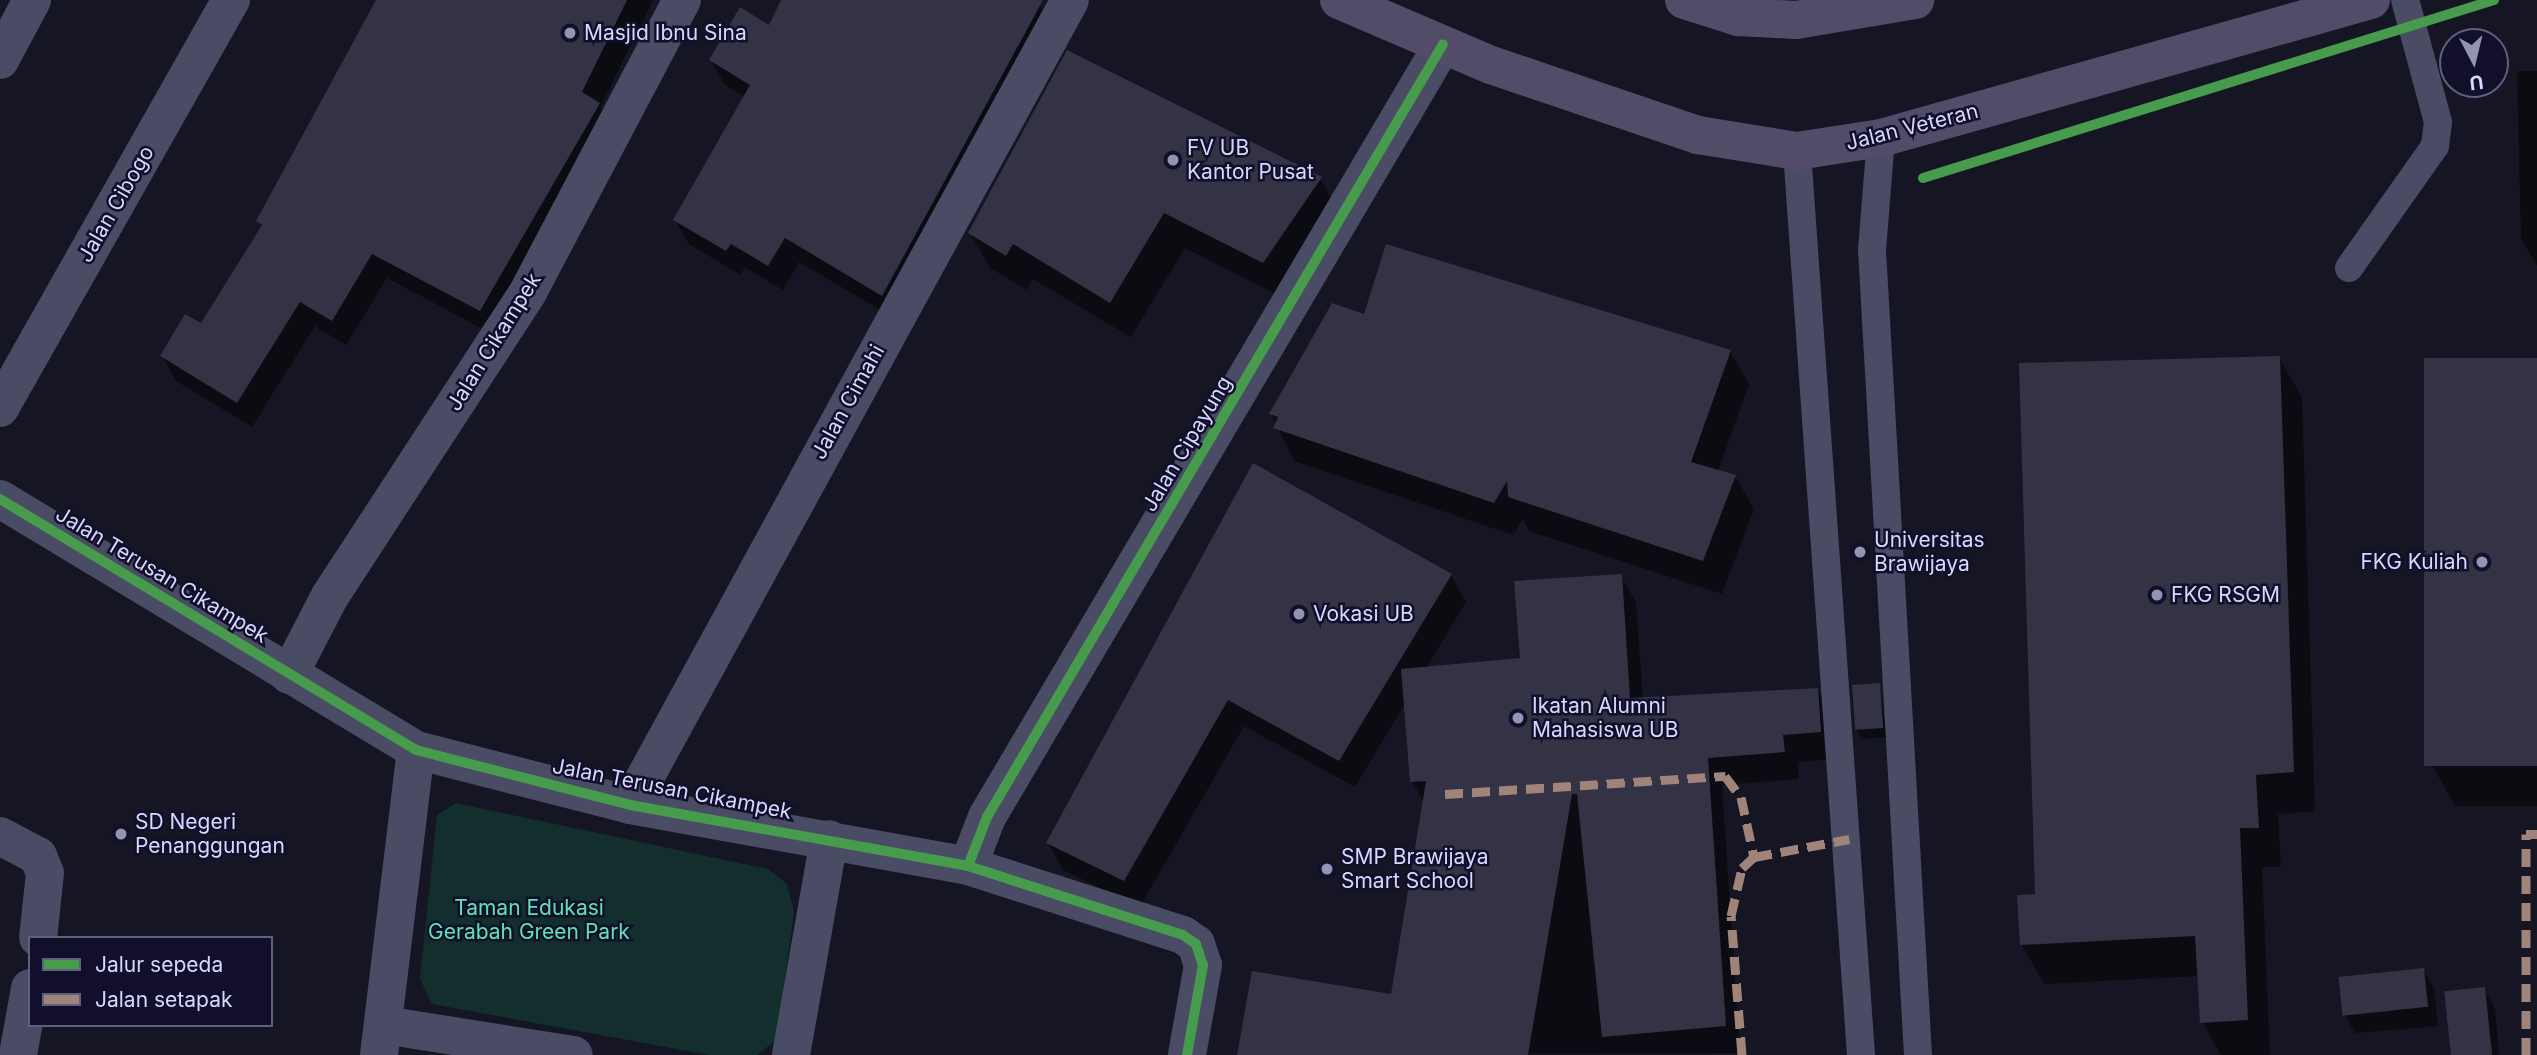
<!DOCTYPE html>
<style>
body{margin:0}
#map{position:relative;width:2537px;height:1055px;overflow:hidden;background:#161523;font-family:Inter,sans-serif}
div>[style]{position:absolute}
.green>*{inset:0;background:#132f2d}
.shadow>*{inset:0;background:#0007}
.building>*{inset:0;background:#343345;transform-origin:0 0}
.lane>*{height:28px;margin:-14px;padding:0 14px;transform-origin:14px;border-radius:14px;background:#4a4b64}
.street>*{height:38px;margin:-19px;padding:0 19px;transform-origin:19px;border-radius:19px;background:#4a4b64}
.primary>*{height:38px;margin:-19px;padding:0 19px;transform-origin:19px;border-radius:19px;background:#524c69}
.quiet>*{height:9px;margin-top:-4.5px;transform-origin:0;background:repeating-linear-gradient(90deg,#a18479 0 18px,transparent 0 27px)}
.cycleway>*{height:10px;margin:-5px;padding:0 5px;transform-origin:5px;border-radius:5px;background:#469c4c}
.dots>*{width:19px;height:19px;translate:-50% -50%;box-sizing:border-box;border:4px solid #110f29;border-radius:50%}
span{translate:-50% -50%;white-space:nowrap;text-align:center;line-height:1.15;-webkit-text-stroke:5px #110f29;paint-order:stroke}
.poi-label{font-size:21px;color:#d8d7ff}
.left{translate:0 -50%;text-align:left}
.right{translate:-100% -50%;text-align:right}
.street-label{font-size:21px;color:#d8d7ff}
.park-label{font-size:21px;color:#5fe3b4}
.legend{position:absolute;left:28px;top:936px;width:245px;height:91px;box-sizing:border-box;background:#110f29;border:2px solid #615f7f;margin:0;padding:9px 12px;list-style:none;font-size:21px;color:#d8d7ff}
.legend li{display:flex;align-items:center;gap:14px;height:35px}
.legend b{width:35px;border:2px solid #615f7f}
.north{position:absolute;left:2439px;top:28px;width:70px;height:70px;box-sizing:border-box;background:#110f29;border:2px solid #615f7f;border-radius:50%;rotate:173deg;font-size:19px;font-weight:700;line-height:28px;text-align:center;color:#d8d7ff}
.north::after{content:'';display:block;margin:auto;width:24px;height:32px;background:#9493b2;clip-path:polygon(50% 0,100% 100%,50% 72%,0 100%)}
</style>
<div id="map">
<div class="green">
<div style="clip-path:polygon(456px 803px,768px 869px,787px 884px,794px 912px,777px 1039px,757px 1055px,709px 1055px,432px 1004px,420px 979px,437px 815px)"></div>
</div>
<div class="shadow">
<div style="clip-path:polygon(456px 0,653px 0,600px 108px,613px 129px,494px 335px,387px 278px,346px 345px,315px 326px,252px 427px,176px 381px,162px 356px,202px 325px,262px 227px,258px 221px)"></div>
<div style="clip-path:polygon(783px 0,1036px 0,1055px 27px,896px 319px,799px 262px,783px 290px,745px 267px,740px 275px,689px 244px,675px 220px,745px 97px,725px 85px,711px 60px,770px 27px)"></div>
<div style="clip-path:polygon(2517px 71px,2537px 71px,2537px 266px,2521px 239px)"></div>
<div style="clip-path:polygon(1320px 179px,1341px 214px,1284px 298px,1185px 248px,1131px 337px,1033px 279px,1027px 290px,990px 268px,970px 233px)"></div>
<div style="clip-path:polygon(1365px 316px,1730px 351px,1749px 384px,1718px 471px,1735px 476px,1754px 509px,1722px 594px,1529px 531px,1523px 519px,1513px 535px,1294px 461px,1271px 414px)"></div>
<div style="clip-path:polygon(2279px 358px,2302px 397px,2315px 811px,2278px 814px,2281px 867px,2262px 867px,2270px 1055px,2221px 1055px,2202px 1022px,2199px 976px,2044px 984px,2022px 945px,2037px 896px)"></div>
<div style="clip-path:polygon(2537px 360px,2537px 806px,2455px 806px,2432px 765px)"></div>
<div style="clip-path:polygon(1254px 465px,1451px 575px,1466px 602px,1426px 668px,1522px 660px,1621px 576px,1636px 603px,1643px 699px,1817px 690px,1833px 717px,1836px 759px,1798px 762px,1799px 779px,1722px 785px,1740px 1053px,1239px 1055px,1393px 996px,1424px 802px,1412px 781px,1406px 702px,1355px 787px,1244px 726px,1140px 907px,1063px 870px,1048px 843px)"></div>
<div style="clip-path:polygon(1879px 685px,1887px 737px,1862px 739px,1856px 729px)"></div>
<div style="clip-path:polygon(2423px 970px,2434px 988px,2438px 1026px,2355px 1033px,2344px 1014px)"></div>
<div style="clip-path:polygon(2484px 989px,2495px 1008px,2499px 1055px,2451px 1055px)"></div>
</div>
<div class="building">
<div style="clip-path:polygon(376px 0,627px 0,582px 92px,600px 103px,480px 311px,372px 254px,332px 321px,300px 302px,237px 403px,160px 356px,185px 314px,201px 323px,262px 225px,256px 221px)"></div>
<div style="clip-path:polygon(781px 0,1043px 0,882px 296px,785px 238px,768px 266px,731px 244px,726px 251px,673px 220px,750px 85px,709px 60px,740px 7px,769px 25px)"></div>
<div style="clip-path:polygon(1067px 50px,1322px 177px,1263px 263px,1164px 213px,1110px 303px,1013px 244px,1006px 256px,968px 233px)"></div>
<div style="clip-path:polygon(1386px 244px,1731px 350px,1691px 462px,1736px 475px,1703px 561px,1508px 497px,1507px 481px,1494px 503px,1273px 428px,1278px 417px,1269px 414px,1332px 303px,1364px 314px)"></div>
<div style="clip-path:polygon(2280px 356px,2294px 772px,2256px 775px,2259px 828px,2240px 828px,2248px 1020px,2200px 1023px,2195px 936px,2020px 945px,2017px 895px,2035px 894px,2019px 363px)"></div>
<div style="left:2537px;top:358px;width:408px;height:113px;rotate:90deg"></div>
<div style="clip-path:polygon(1253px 463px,1452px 574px,1339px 761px,1228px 700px,1124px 881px,1046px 843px)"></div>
<div style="clip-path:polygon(1622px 574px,1630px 698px,1818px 688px,1821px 732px,1783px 735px,1785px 752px,1708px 758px,1726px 1026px,1602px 1037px,1577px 794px,1572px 794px,1528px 1055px,1237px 1055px,1252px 971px,1391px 994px,1426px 781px,1410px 782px,1401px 669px,1520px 658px,1514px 581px)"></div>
<div style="left:1880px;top:683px;width:45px;height:28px;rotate:86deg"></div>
<div style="left:2424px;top:968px;width:39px;height:86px;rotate:84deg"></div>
<div style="left:2485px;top:987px;width:68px;height:41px;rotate:84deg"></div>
</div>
<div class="lane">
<div style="left:1881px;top:138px;width:112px;rotate:94.6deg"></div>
<div style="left:1872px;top:250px;width:806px;rotate:86.73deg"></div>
<div style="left:1797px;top:151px;width:906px;rotate:85.95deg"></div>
<div style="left:2349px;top:268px;width:149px;rotate:-54.8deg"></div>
<div style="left:2435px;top:146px;width:24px;rotate:-83deg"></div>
<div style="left:2438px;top:122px;width:126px;rotate:-105.1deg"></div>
</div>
<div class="street">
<div style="left:0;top:60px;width:68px;rotate:-61.9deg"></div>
<div style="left:0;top:408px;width:469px;rotate:-60.5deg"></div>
<div style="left:0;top:499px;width:486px;rotate:31.1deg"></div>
<div style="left:416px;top:750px;width:221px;rotate:14.4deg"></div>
<div style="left:630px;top:805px;width:343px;rotate:10.2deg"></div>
<div style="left:968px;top:866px;width:226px;rotate:17.8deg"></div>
<div style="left:1183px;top:935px;width:16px;rotate:35deg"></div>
<div style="left:1196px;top:944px;width:22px;rotate:72deg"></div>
<div style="left:1203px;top:965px;width:91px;rotate:100.1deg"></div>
<div style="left:289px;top:675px;width:89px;rotate:-62.6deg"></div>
<div style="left:330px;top:596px;width:363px;rotate:-56.9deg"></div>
<div style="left:528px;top:292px;width:330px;rotate:-62.2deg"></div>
<div style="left:630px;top:805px;width:917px;rotate:-61.34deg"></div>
<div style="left:0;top:836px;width:43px;rotate:27.8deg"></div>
<div style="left:38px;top:856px;width:18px;rotate:68deg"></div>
<div style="left:45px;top:873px;width:65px;rotate:96.1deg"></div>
<div style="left:968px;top:866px;width:53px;rotate:-68.8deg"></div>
<div style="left:987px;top:817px;width:897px;rotate:-59.46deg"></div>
<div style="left:384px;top:1025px;width:192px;rotate:9deg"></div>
<div style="left:18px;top:1055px;width:68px;rotate:-79.8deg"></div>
<div style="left:379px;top:1055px;width:307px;rotate:-83.1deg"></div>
<div style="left:791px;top:1055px;width:219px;rotate:-80deg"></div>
</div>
<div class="primary">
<div style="left:1339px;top:0;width:165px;rotate:23.2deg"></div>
<div style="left:1491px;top:65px;width:219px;rotate:18.7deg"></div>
<div style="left:1698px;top:135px;width:100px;rotate:9.2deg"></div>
<div style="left:1797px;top:151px;width:85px;rotate:-8.8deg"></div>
<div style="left:1881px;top:138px;width:509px;rotate:-15.73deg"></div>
<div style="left:1684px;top:0;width:57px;rotate:17.5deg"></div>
<div style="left:1738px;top:17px;width:58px;rotate:3deg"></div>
<div style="left:1796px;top:20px;width:121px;rotate:-9.5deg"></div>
</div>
<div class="quiet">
<div style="left:1445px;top:794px;width:281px;rotate:-3.7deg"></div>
<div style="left:1725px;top:776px;width:26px;rotate:53deg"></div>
<div style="left:1741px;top:797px;width:61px;rotate:77.8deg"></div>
<div style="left:1742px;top:1055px;width:139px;rotate:-94.5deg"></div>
<div style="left:1731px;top:916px;width:49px;rotate:-77.1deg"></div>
<div style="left:1742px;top:868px;width:16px;rotate:-43deg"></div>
<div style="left:1754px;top:857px;width:97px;rotate:-10.7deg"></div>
<div style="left:2526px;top:1055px;width:221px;rotate:-90deg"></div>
<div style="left:2526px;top:834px;width:11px"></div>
</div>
<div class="cycleway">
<div style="left:1923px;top:178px;width:598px;rotate:-17.31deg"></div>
<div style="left:0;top:499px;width:486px;rotate:31.1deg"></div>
<div style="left:416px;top:750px;width:221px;rotate:14.4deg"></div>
<div style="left:630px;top:805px;width:343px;rotate:10.2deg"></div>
<div style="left:968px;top:866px;width:226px;rotate:17.8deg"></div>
<div style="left:1183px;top:935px;width:16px;rotate:35deg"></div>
<div style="left:1196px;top:944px;width:22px;rotate:72deg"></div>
<div style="left:1203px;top:965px;width:91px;rotate:100.1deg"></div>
<div style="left:968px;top:866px;width:53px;rotate:-68.8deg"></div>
<div style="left:987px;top:817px;width:897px;rotate:-59.46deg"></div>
</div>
<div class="dots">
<div style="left:570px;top:33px;background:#9493b2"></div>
<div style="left:1173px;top:160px;background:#9493b2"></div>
<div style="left:1860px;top:552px;background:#9493b2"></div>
<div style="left:2482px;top:562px;background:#9493b2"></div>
<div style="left:2157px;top:595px;background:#9493b2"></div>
<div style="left:1299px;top:614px;background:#9493b2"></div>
<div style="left:1518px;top:718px;background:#9493b2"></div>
<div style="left:121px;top:834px;background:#9493b2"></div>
<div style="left:1327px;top:869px;background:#9493b2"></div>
</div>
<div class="poi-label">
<span class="left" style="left:584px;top:33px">Masjid Ibnu Sina</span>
<span class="left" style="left:1187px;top:160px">FV UB<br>Kantor Pusat</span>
<span class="left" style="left:1874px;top:552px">Universitas<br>Brawijaya</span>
<span class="right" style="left:2468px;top:562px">FKG Kuliah</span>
<span class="left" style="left:2171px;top:595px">FKG RSGM</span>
<span class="left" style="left:1313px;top:614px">Vokasi UB</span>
<span class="left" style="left:1532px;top:718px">Ikatan Alumni<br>Mahasiswa UB</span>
<span class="left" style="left:135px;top:834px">SD Negeri<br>Penanggungan</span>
<span class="left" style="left:1341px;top:869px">SMP Brawijaya<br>Smart School</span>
</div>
<div class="street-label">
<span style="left:1912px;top:127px;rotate:-14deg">Jalan Veteran</span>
<span style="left:116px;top:204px;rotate:-60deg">Jalan Cibogo</span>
<span style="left:494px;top:342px;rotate:-58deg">Jalan Cikampek</span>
<span style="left:848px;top:402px;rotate:-61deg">Jalan Cimahi</span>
<span style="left:1187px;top:444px;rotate:-59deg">Jalan Cipayung</span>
<span style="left:162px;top:575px;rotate:31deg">Jalan Terusan Cikampek</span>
<span style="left:672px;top:789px;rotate:11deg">Jalan Terusan Cikampek</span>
</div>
<div class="park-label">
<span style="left:529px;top:920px">Taman Edukasi<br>Gerabah Green Park</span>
</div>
<ul class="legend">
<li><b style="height:9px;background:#469c4c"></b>Jalur sepeda</li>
<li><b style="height:9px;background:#a18479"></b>Jalan setapak</li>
</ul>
<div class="north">U</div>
</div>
